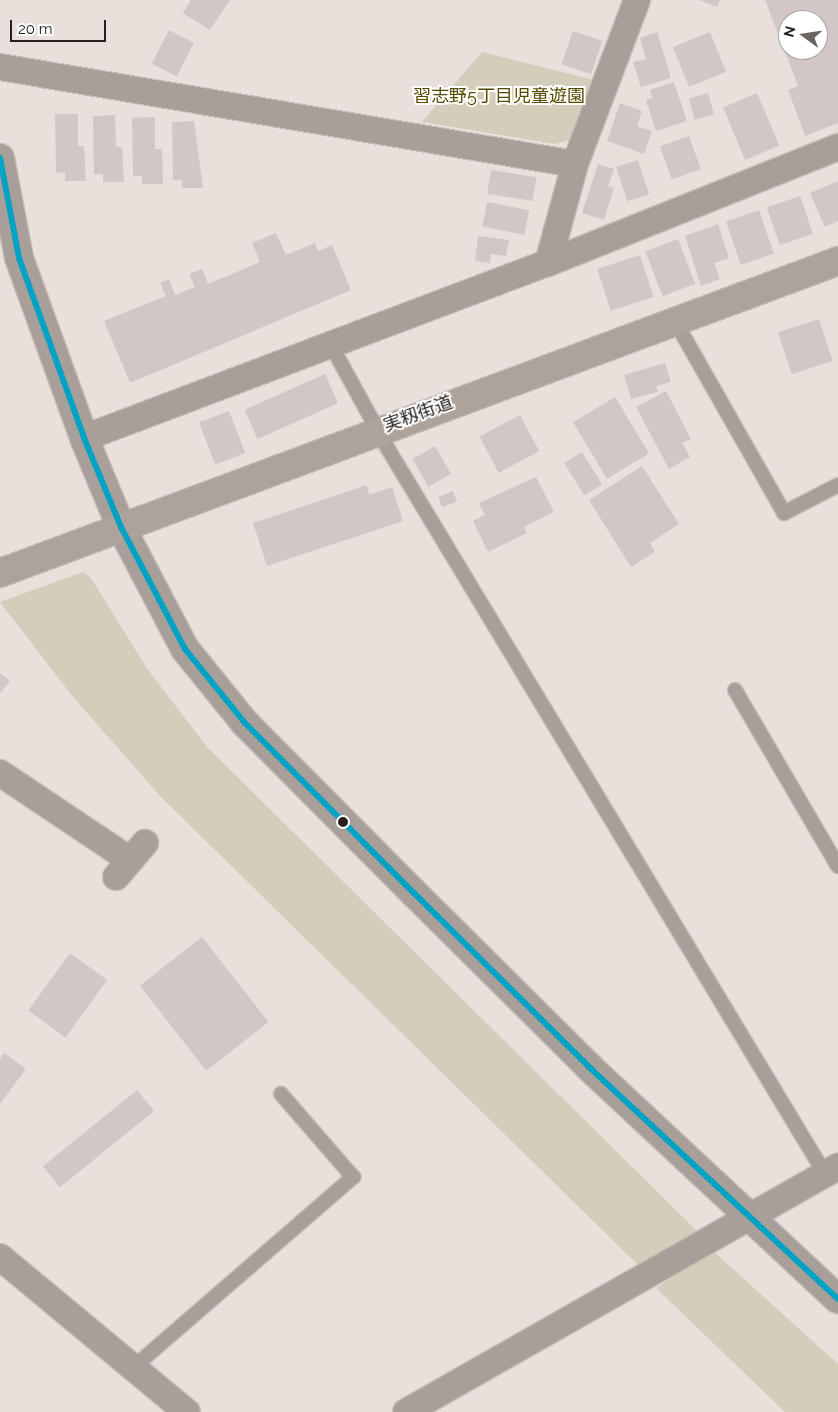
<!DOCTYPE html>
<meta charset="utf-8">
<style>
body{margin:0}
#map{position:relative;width:838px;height:1412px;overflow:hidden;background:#e9dfdb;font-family:Raleway,"Noto Sans JP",sans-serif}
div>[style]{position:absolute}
.green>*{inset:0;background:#d4cdbc}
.building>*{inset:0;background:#d3c7c5;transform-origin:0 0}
.roads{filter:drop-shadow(1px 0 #c5beba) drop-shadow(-1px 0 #c5beba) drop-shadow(0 1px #c5beba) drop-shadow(0 -1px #c5beba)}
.service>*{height:14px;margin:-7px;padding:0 7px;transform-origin:7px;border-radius:7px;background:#a8a098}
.minor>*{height:26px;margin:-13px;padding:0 13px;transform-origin:13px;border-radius:13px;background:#a8a098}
.tertiary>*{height:28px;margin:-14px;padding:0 14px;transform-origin:14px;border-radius:14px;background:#a8a098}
.primary>*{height:28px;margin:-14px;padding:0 14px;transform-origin:14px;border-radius:14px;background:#ada39a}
.bus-1>*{height:6px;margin:-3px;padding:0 3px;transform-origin:3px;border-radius:3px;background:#02a2c5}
.dots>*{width:14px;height:14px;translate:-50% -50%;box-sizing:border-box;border:2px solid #fff;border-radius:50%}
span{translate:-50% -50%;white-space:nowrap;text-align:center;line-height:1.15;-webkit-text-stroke:4px #fff;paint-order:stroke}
.park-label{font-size:18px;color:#554a00}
.street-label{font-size:18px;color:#27211e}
.north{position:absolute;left:778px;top:10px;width:50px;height:50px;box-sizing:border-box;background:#fff;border:1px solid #a9a6a5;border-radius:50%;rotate:284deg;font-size:14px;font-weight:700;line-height:20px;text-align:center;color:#27211e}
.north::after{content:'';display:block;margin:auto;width:18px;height:22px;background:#6b6460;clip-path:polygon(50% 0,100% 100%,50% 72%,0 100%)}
.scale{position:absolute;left:10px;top:20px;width:96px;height:22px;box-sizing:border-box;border:2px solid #27211e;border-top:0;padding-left:6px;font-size:15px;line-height:18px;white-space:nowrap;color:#27211e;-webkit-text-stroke:4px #fff;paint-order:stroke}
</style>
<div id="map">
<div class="green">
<div style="clip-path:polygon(482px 52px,594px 80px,573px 139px,555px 144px,422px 122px)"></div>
<div style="clip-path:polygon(83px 572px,91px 578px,146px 667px,207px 747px,699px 1233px,638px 1265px,161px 797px,73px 697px,0 602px)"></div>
<div style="clip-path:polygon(713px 1251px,838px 1364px,838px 1412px,785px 1412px,656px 1288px)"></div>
</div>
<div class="building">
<div style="clip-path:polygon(191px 0,230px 0,210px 30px,183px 13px)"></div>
<div style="clip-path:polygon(699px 0,720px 0,717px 7px)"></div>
<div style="clip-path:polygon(evenodd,765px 0,838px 0,838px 123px,805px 136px,788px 90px,798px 86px,765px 0,788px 20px,818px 20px,818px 50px,788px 50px,788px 20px)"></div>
<div style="left:169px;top:30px;width:28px;height:38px;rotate:27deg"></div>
<div style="left:573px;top:31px;width:31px;height:35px;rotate:19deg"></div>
<div style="clip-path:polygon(657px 32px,671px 78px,641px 87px,633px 62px,646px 59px,640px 38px)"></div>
<div style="left:710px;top:32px;width:43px;height:40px;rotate:68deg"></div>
<div style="clip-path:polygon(674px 82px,687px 121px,656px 131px,646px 100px,652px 98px,650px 90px)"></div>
<div style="left:708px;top:93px;width:22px;height:20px;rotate:74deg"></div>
<div style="left:757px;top:93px;width:57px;height:37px;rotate:67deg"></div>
<div style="clip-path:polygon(620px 103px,642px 111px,637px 126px,652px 131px,644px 154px,607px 141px)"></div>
<div style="clip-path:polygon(55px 114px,78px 114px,78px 146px,84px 146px,86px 181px,65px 181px,65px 172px,56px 173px)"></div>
<div style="clip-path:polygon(115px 115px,116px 147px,122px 147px,124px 182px,103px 182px,103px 174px,94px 174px,93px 116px)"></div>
<div style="clip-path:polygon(155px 117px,155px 149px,162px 149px,163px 184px,142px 184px,142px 176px,133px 176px,132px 118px)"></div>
<div style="clip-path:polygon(194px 121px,203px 188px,182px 188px,182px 180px,173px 180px,172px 122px)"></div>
<div style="left:689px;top:136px;width:35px;height:31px;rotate:70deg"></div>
<div style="left:638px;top:160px;width:36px;height:23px;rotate:72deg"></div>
<div style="clip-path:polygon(598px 164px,614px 169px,608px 186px,614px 188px,604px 220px,582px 213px)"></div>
<div style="left:491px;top:170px;width:46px;height:24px;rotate:9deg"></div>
<div style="clip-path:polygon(838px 181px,838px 221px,825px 227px,810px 193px)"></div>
<div style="left:800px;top:196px;width:40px;height:35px;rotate:71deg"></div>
<div style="left:487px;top:202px;width:43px;height:25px;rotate:11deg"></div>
<div style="left:759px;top:210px;width:46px;height:35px;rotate:71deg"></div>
<div style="clip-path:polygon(718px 224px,729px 258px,714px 263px,720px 279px,701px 286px,685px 236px)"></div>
<div style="clip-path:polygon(276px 233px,286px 255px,315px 243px,318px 251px,332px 245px,351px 290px,130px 383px,104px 321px,166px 296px,160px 283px,169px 279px,175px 295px,195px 287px,189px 274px,202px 269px,208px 284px,260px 262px,252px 243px)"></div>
<div style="clip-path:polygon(478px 236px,509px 240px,506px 256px,491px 254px,490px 263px,475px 261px)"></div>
<div style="left:678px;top:239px;width:48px;height:35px;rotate:69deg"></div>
<div style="left:640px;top:255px;width:44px;height:45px;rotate:72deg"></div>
<div style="left:819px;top:319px;width:44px;height:43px;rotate:72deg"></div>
<div style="clip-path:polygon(665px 363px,671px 382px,656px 386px,658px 392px,631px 399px,624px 375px)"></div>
<div style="left:325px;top:374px;width:32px;height:88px;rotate:66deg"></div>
<div style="clip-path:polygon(666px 391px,691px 439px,682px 443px,690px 457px,669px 469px,636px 407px)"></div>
<div style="left:615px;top:397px;width:66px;height:49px;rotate:59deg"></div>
<div style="left:229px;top:411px;width:45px;height:32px;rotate:69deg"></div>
<div style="left:520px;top:415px;width:41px;height:46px;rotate:62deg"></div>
<div style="left:435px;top:446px;width:32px;height:26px;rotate:60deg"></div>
<div style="left:582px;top:452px;width:38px;height:21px;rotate:58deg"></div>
<div style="clip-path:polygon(642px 466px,679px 524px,650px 543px,655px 552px,631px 567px,589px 500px)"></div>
<div style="clip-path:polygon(536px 477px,554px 512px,524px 527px,527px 533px,488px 552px,473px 521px,485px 515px,479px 503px)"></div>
<div style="clip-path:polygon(367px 485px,369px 495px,392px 487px,403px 521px,267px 566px,253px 523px)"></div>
<div style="left:453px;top:491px;width:11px;height:16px;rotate:68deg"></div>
<div style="clip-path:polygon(0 673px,10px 681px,0 693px)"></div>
<div style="left:202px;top:937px;width:108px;height:79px;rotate:52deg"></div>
<div style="left:70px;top:953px;width:46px;height:71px;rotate:36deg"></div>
<div style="clip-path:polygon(4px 1053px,26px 1069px,0 1104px,0 1059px)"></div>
<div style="left:137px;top:1090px;width:27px;height:121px;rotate:51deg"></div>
</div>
<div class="roads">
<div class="service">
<div style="left:675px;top:321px;width:221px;rotate:60.4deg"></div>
<div style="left:784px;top:513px;width:61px;rotate:-27.4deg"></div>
<div style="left:332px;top:347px;width:116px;rotate:61.2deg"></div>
<div style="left:388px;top:449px;width:847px;rotate:58.92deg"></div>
<div style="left:735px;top:690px;width:204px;rotate:59.7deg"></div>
<div style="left:135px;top:1366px;width:289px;rotate:-40.9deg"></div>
<div style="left:353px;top:1177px;width:110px;rotate:-130.9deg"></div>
</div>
<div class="minor">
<div style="left:0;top:67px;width:583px;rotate:9.58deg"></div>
<div style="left:548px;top:263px;width:103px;rotate:-74.7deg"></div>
<div style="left:575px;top:164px;width:175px;rotate:-69.3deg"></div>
<div style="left:84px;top:438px;width:496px;rotate:-20.7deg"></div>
<div style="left:548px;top:263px;width:312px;rotate:-21.8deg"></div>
<div style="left:0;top:773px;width:156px;rotate:33.8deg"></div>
<div style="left:116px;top:877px;width:45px;rotate:-49.5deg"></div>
<div style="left:0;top:1257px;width:243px;rotate:39.7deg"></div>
<div style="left:406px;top:1412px;width:497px;rotate:-29.6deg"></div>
</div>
<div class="tertiary">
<div style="left:0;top:158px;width:102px;rotate:79.2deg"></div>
<div style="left:19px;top:258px;width:191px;rotate:70.1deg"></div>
<div style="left:84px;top:438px;width:96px;rotate:67.4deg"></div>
<div style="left:121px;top:527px;width:138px;rotate:62.3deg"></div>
<div style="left:185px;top:649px;width:95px;rotate:51deg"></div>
<div style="left:245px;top:723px;width:240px;rotate:45.2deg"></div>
<div style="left:414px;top:893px;width:247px;rotate:44.8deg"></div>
<div style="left:589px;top:1067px;width:340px;rotate:43deg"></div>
</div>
<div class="primary">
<div style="left:0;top:573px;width:894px;rotate:-20.42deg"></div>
</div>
</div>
<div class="bus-1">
<div style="left:0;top:158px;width:102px;rotate:79.2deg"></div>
<div style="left:19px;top:258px;width:191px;rotate:70.1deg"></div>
<div style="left:84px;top:438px;width:96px;rotate:67.4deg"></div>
<div style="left:121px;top:527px;width:138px;rotate:62.3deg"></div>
<div style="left:185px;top:649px;width:95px;rotate:51deg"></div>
<div style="left:245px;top:723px;width:240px;rotate:45.2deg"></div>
<div style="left:414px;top:893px;width:247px;rotate:44.8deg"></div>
<div style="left:589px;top:1067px;width:340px;rotate:43deg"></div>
</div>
<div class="dots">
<div style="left:343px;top:822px;background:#27211e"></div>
</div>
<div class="park-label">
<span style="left:499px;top:96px">習志野5丁目児童遊園</span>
</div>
<div class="street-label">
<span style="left:418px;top:414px;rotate:-20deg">実籾街道</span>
</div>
<div class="north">N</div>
<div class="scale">20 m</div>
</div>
